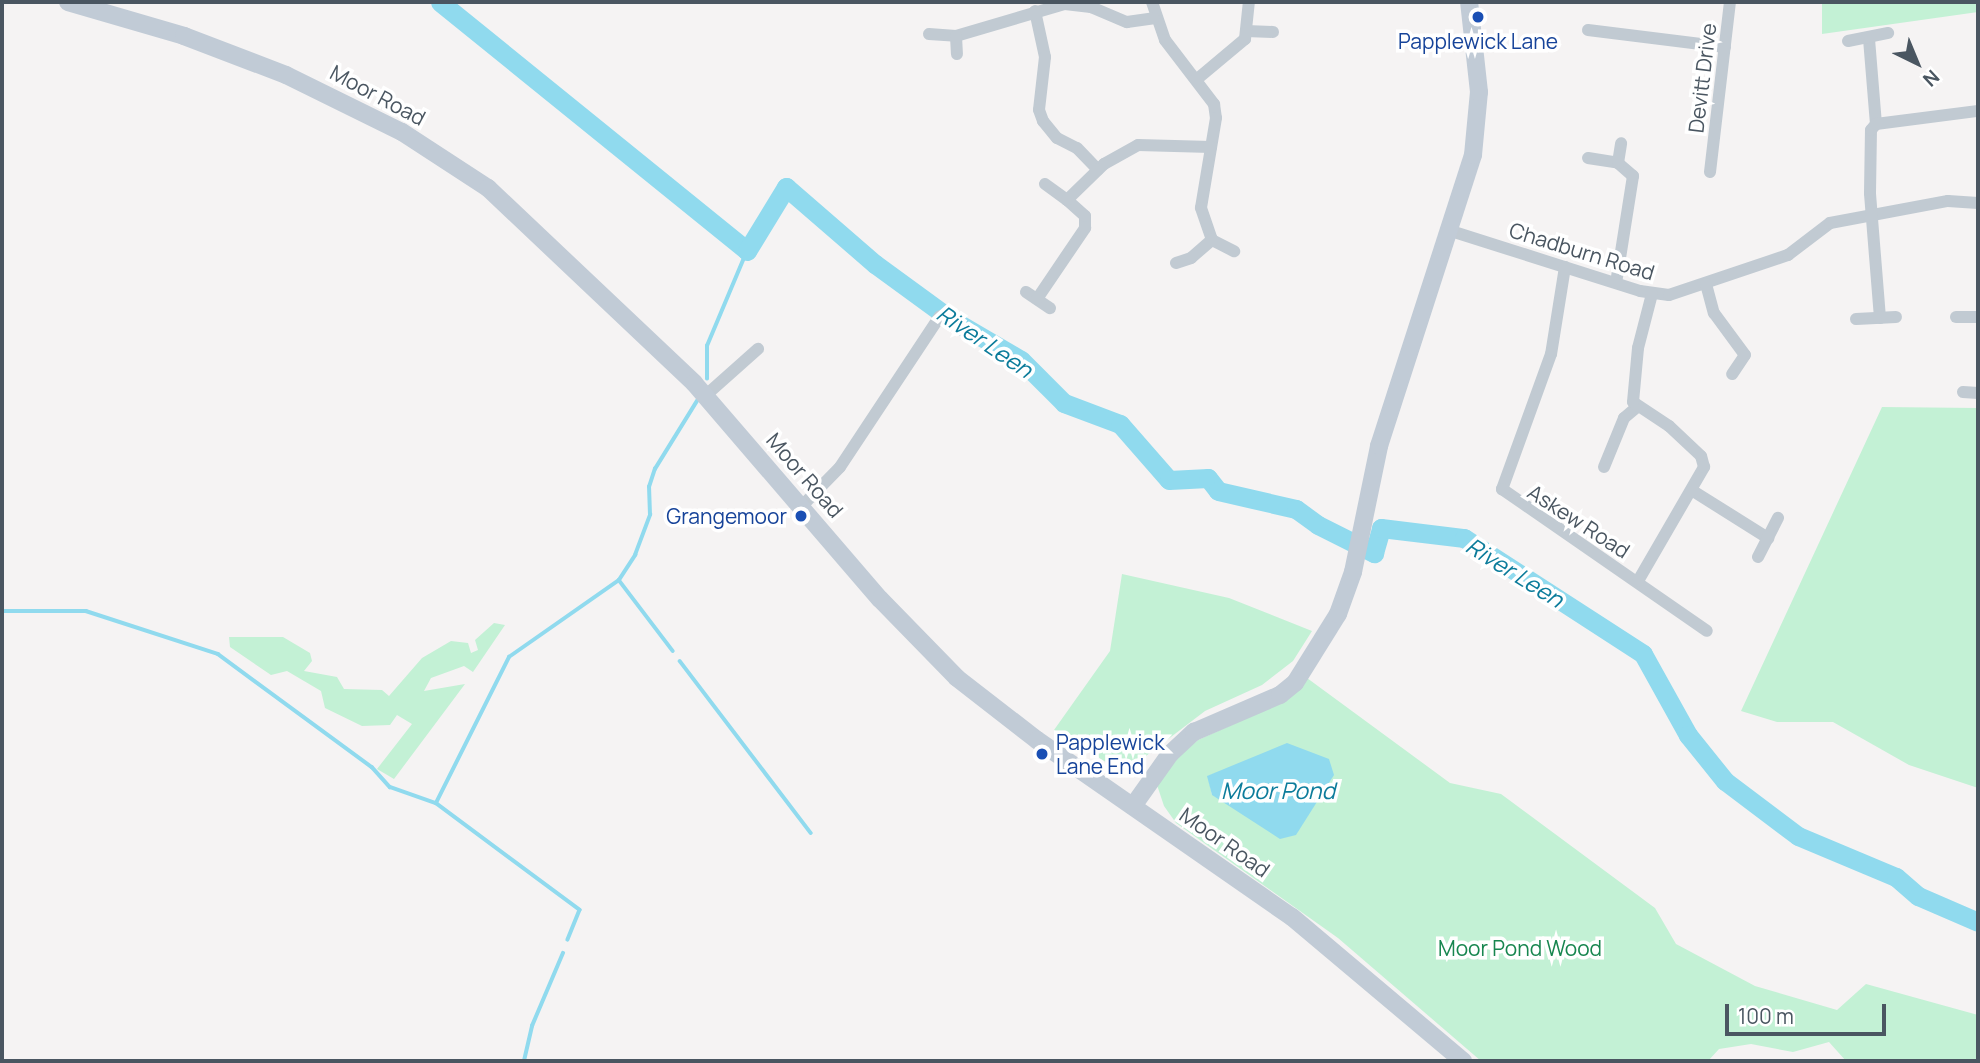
<!DOCTYPE html>
<style>
body{margin:0}
#map{position:relative;width:1980px;height:1063px;overflow:hidden;background:#f5f3f3;font-family:Manrope,sans-serif}
div>[style]{position:absolute}
.green>*{inset:0;background:#c3f1d5}
.water>*{inset:0;background:#90daee}
.stream>*{height:3.5px;margin:-1.75px;padding:0 1.75px;transform-origin:1.75px;border-radius:1.75px;background:#90daee}
.river>*{height:19px;margin:-9.5px;padding:0 9.5px;transform-origin:9.5px;border-radius:9.5px;background:#90daee}
.street>*{height:12px;margin:-6px;padding:0 6px;transform-origin:6px;border-radius:6px;background:#c1cad2}
.secondary>*{height:18px;margin:-9px;padding:0 9px;transform-origin:9px;border-radius:9px;background:#c1cbd6}
.dots>*{width:19px;height:19px;translate:-50% -50%;box-sizing:border-box;border:4px solid #fff;border-radius:50%}
span{translate:-50% -50%;white-space:nowrap;text-align:center;line-height:1.15;-webkit-text-stroke:7px #fff;paint-order:stroke}
.transit-label{font-size:21px;color:#164399}
.right{translate:-100% -50%;text-align:right}
.left{translate:0 -50%;text-align:left}
.street-label{font-size:21px;color:#4a5661}
.park-label{font-size:21px;color:#17864f}
.water-label{font-size:23px;color:#0c7c9b;font-style:italic}
.frame{position:absolute;inset:0;border:4px solid #4a5661;pointer-events:none}
.north{position:absolute;left:1882px;top:28px;width:70px;height:70px;-webkit-text-stroke:5px #fff;paint-order:stroke;rotate:137deg;font-size:19px;font-weight:700;line-height:28px;text-align:center;color:#4a5661}
.north::after{content:'';display:block;margin:auto;width:24px;height:32px;background:#4a5661;clip-path:polygon(50% 0,100% 100%,50% 72%,0 100%)}
.scale{position:absolute;left:1725px;top:1004px;width:161px;height:32px;box-sizing:border-box;border:4px solid #4a5661;border-top:0;padding-left:9px;font-size:21px;line-height:24px;white-space:nowrap;color:#4a5661;-webkit-text-stroke:5px #fff;paint-order:stroke}
</style>
<div id="map">
<div class="green">
<div style="clip-path:polygon(1822px 2px,1978px 2px,1978px 12px,1822px 34px)"></div>
<div style="clip-path:polygon(1882px 407px,1978px 408px,1978px 788px,1909px 765px,1833px 722px,1777px 722px,1741px 711px)"></div>
<div style="clip-path:polygon(1122px 574px,1229px 598px,1312px 631px,1293px 661px,1262px 685px,1205px 711px,1146px 756px,1114px 767px,1054px 730px,1110px 651px)"></div>
<div style="clip-path:polygon(494px 623px,505px 625px,473px 672px,464px 666px,431px 678px,424px 691px,465px 684px,394px 779px,377px 769px,412px 724px,397px 715px,390px 725px,362px 726px,325px 708px,321px 691px,287px 671px,271px 675px,230px 647px,229px 637px,283px 637px,310px 653px,312px 661px,304px 671px,337px 677px,344px 689px,382px 690px,389px 696px,422px 658px,451px 641px,468px 643px,471px 653px,478px 650px,475px 640px)"></div>
<div style="clip-path:polygon(evenodd,1307px 678px,1450px 783px,1501px 794px,1655px 908px,1676px 944px,1755px 986px,1837px 1010px,1866px 984px,1978px 1015px,1978px 1061px,1846px 1061px,1829px 1042px,1793px 1052px,1751px 1044px,1719px 1049px,1708px 1061px,1481px 1061px,1338px 938px,1176px 823px,1164px 806px,1157px 785px,1165px 768px,1198px 740px,1285px 701px,1307px 678px,1243px 763px,1212px 795px,1208px 776px,1243px 763px)"></div>
</div>
<div class="water">
<div style="clip-path:polygon(1287px 743px,1329px 759px,1334px 775px,1296px 835px,1280px 839px,1212px 795px,1207px 776px)"></div>
</div>
<div class="stream">
<div style="left:707px;top:379px;width:33px;rotate:-90deg"></div>
<div style="left:707px;top:346px;width:103px;rotate:-67.2deg"></div>
<div style="left:619px;top:580px;width:89px;rotate:52.7deg"></div>
<div style="left:2px;top:611px;width:84px"></div>
<div style="left:86px;top:611px;width:139px;rotate:18deg"></div>
<div style="left:218px;top:654px;width:191px;rotate:36.3deg"></div>
<div style="left:372px;top:767px;width:27px;rotate:48deg"></div>
<div style="left:390px;top:787px;width:49px;rotate:19.2deg"></div>
<div style="left:436px;top:803px;width:179px;rotate:36.6deg"></div>
<div style="left:580px;top:910px;width:32px;rotate:112deg"></div>
<div style="left:680px;top:661px;width:216px;rotate:52.7deg"></div>
<div style="left:436px;top:803px;width:163px;rotate:-63.4deg"></div>
<div style="left:509px;top:657px;width:134px;rotate:-35deg"></div>
<div style="left:619px;top:580px;width:30px;rotate:-57deg"></div>
<div style="left:635px;top:555px;width:43px;rotate:-69.4deg"></div>
<div style="left:650px;top:515px;width:28px;rotate:-92deg"></div>
<div style="left:649px;top:487px;width:19px;rotate:-72deg"></div>
<div style="left:655px;top:469px;width:80px;rotate:-58.3deg"></div>
<div style="left:524px;top:1061px;width:36px;rotate:-77deg"></div>
<div style="left:532px;top:1026px;width:79px;rotate:-67deg"></div>
</div>
<div class="river">
<div style="left:440px;top:2px;width:395px;rotate:39deg"></div>
<div style="left:747px;top:251px;width:75px;rotate:-58.6deg"></div>
<div style="left:786px;top:187px;width:118px;rotate:40.9deg"></div>
<div style="left:875px;top:264px;width:92px;rotate:36.1deg"></div>
<div style="left:949px;top:318px;width:83px;rotate:30.3deg"></div>
<div style="left:1021px;top:360px;width:61px;rotate:45deg"></div>
<div style="left:1064px;top:403px;width:60px;rotate:20.6deg"></div>
<div style="left:1120px;top:424px;width:74px;rotate:48.8deg"></div>
<div style="left:1169px;top:480px;width:39px;rotate:-3deg"></div>
<div style="left:1208px;top:478px;width:16px;rotate:52deg"></div>
<div style="left:1218px;top:491px;width:80px;rotate:13deg"></div>
<div style="left:1296px;top:509px;width:27px;rotate:36deg"></div>
<div style="left:1318px;top:525px;width:63px;rotate:26.6deg"></div>
<div style="left:1374px;top:553px;width:26px;rotate:-74deg"></div>
<div style="left:1381px;top:528px;width:84px;rotate:6.9deg"></div>
<div style="left:1464px;top:538px;width:213px;rotate:32.9deg"></div>
<div style="left:1643px;top:654px;width:93px;rotate:60.9deg"></div>
<div style="left:1688px;top:735px;width:59px;rotate:51.2deg"></div>
<div style="left:1725px;top:781px;width:91px;rotate:37deg"></div>
<div style="left:1798px;top:836px;width:106px;rotate:22.7deg"></div>
<div style="left:1896px;top:877px;width:29px;rotate:41deg"></div>
<div style="left:1918px;top:896px;width:65px;rotate:23.4deg"></div>
</div>
<div class="street">
<div style="left:1152px;top:2px;width:40px;rotate:71.1deg"></div>
<div style="left:1165px;top:40px;width:81px;rotate:52.6deg"></div>
<div style="left:1214px;top:104px;width:14px;rotate:82deg"></div>
<div style="left:1216px;top:118px;width:91px;rotate:99.5deg"></div>
<div style="left:1201px;top:208px;width:34px;rotate:71deg"></div>
<div style="left:1212px;top:240px;width:25px;rotate:27deg"></div>
<div style="left:1035px;top:11px;width:47px;rotate:77.7deg"></div>
<div style="left:1045px;top:57px;width:53px;rotate:96.5deg"></div>
<div style="left:1039px;top:110px;width:12px;rotate:70deg"></div>
<div style="left:1043px;top:121px;width:22px;rotate:51deg"></div>
<div style="left:1057px;top:138px;width:22px;rotate:27deg"></div>
<div style="left:1077px;top:148px;width:30px;rotate:46deg"></div>
<div style="left:1588px;top:30px;width:138px;rotate:7.1deg"></div>
<div style="left:1246px;top:31px;width:27px;rotate:2deg"></div>
<div style="left:929px;top:34px;width:27px;rotate:4deg"></div>
<div style="left:956px;top:36px;width:114px;rotate:-16.4deg"></div>
<div style="left:1065px;top:4px;width:26px;rotate:7deg"></div>
<div style="left:1091px;top:7px;width:39px;rotate:23deg"></div>
<div style="left:1127px;top:22px;width:27px;rotate:-8deg"></div>
<div style="left:956px;top:36px;width:18px;rotate:87deg"></div>
<div style="left:1869px;top:39px;width:85px;rotate:85.3deg"></div>
<div style="left:1848px;top:41px;width:41px;rotate:-11.3deg"></div>
<div style="left:1196px;top:80px;width:64px;rotate:-39.9deg"></div>
<div style="left:1245px;top:39px;width:37px;rotate:-84deg"></div>
<div style="left:1588px;top:158px;width:30px;rotate:9deg"></div>
<div style="left:1618px;top:163px;width:20px;rotate:41deg"></div>
<div style="left:1633px;top:176px;width:108px;rotate:99deg"></div>
<div style="left:1618px;top:163px;width:20px;rotate:-81deg"></div>
<div style="left:1710px;top:172px;width:171px;rotate:-83.3deg"></div>
<div style="left:1045px;top:184px;width:27px;rotate:36deg"></div>
<div style="left:1451px;top:231px;width:198px;rotate:17.6deg"></div>
<div style="left:1640px;top:291px;width:29px;rotate:8deg"></div>
<div style="left:1669px;top:295px;width:126px;rotate:-18.6deg"></div>
<div style="left:1788px;top:255px;width:53px;rotate:-37.3deg"></div>
<div style="left:1830px;top:223px;width:120px;rotate:-10.6deg"></div>
<div style="left:1948px;top:201px;width:30px;rotate:4deg"></div>
<div style="left:1176px;top:263px;width:16px;rotate:-18deg"></div>
<div style="left:1191px;top:258px;width:28px;rotate:-41deg"></div>
<div style="left:1565px;top:267px;width:88px;rotate:99.1deg"></div>
<div style="left:1551px;top:354px;width:144px;rotate:109.9deg"></div>
<div style="left:1502px;top:489px;width:249px;rotate:34.7deg"></div>
<div style="left:1706px;top:284px;width:30px;rotate:75deg"></div>
<div style="left:1714px;top:313px;width:52px;rotate:53.6deg"></div>
<div style="left:1745px;top:355px;width:23px;rotate:124deg"></div>
<div style="left:1026px;top:292px;width:29px;rotate:34deg"></div>
<div style="left:1037px;top:299px;width:86px;rotate:-55.9deg"></div>
<div style="left:1085px;top:228px;width:12px;rotate:-90deg"></div>
<div style="left:1085px;top:216px;width:24px;rotate:-138deg"></div>
<div style="left:1067px;top:200px;width:52px;rotate:-44.2deg"></div>
<div style="left:1104px;top:164px;width:39px;rotate:-29deg"></div>
<div style="left:1138px;top:145px;width:73px;rotate:1.6deg"></div>
<div style="left:1956px;top:317px;width:22px"></div>
<div style="left:1880px;top:318px;width:125px;rotate:-94.6deg"></div>
<div style="left:1870px;top:193px;width:63px;rotate:-89.1deg"></div>
<div style="left:1871px;top:130px;width:8px;rotate:-50deg"></div>
<div style="left:1876px;top:124px;width:103px;rotate:-7.3deg"></div>
<div style="left:1856px;top:319px;width:40px;rotate:-2.9deg"></div>
<div style="left:1963px;top:392px;width:15px;rotate:4deg"></div>
<div style="left:705px;top:396px;width:71px;rotate:-41.6deg"></div>
<div style="left:1604px;top:467px;width:53px;rotate:-67.8deg"></div>
<div style="left:1624px;top:418px;width:16px;rotate:-40deg"></div>
<div style="left:1693px;top:491px;width:89px;rotate:32.1deg"></div>
<div style="left:802px;top:506px;width:54px;rotate:-45.7deg"></div>
<div style="left:840px;top:467px;width:181px;rotate:-56.5deg"></div>
<div style="left:1758px;top:557px;width:44px;rotate:-62.9deg"></div>
<div style="left:1638px;top:581px;width:132px;rotate:-59.9deg"></div>
<div style="left:1704px;top:467px;width:11px;rotate:-105deg"></div>
<div style="left:1701px;top:456px;width:44px;rotate:-136.8deg"></div>
<div style="left:1669px;top:426px;width:43px;rotate:-146.3deg"></div>
<div style="left:1633px;top:402px;width:54px;rotate:-84.7deg"></div>
<div style="left:1638px;top:348px;width:56px;rotate:-75.5deg"></div>
</div>
<div class="secondary">
<div style="left:68px;top:2px;width:121px;rotate:16.3deg"></div>
<div style="left:184px;top:36px;width:109px;rotate:20.9deg"></div>
<div style="left:286px;top:75px;width:129px;rotate:26.2deg"></div>
<div style="left:402px;top:132px;width:103px;rotate:33.1deg"></div>
<div style="left:488px;top:188px;width:284px;rotate:43.4deg"></div>
<div style="left:694px;top:383px;width:285px;rotate:49.3deg"></div>
<div style="left:880px;top:599px;width:110px;rotate:45.7deg"></div>
<div style="left:957px;top:678px;width:101px;rotate:37.8deg"></div>
<div style="left:1037px;top:740px;width:310px;rotate:34.8deg"></div>
<div style="left:1292px;top:917px;width:224px;rotate:40.1deg"></div>
<div style="left:1133px;top:806px;width:64px;rotate:-54.6deg"></div>
<div style="left:1170px;top:754px;width:33px;rotate:-43deg"></div>
<div style="left:1194px;top:732px;width:94px;rotate:-23.3deg"></div>
<div style="left:1280px;top:695px;width:19px;rotate:-39deg"></div>
<div style="left:1295px;top:683px;width:81px;rotate:-58.1deg"></div>
<div style="left:1338px;top:614px;width:45px;rotate:-70.3deg"></div>
<div style="left:1353px;top:572px;width:129px;rotate:-78.3deg"></div>
<div style="left:1379px;top:446px;width:306px;rotate:-72.1deg"></div>
<div style="left:1473px;top:155px;width:63px;rotate:-84.6deg"></div>
<div style="left:1479px;top:92px;width:91px;rotate:-96.3deg"></div>
</div>
<div class="dots">
<div style="left:1478px;top:17px;background:#1a4fb4"></div>
<div style="left:801px;top:516px;background:#1a4fb4"></div>
<div style="left:1042px;top:754px;background:#1a4fb4"></div>
</div>
<div class="transit-label">
<span style="left:1478px;top:41px">Papplewick Lane</span>
<span class="right" style="left:787px;top:516px">Grangemoor</span>
<span class="left" style="left:1056px;top:754px">Papplewick<br>Lane End</span>
</div>
<div class="street-label">
<span style="left:1702px;top:78px;rotate:-83deg">Devitt Drive</span>
<span style="left:378px;top:95px;rotate:28deg">Moor Road</span>
<span style="left:1582px;top:251px;rotate:17deg">Chadburn Road</span>
<span style="left:805px;top:475px;rotate:49deg">Moor Road</span>
<span style="left:1579px;top:521px;rotate:33deg">Askew Road</span>
<span style="left:1225px;top:842px;rotate:35deg">Moor Road</span>
</div>
<div class="park-label">
<span style="left:1520px;top:948px">Moor Pond Wood</span>
</div>
<div class="water-label">
<span style="left:985px;top:341px;rotate:34deg">River Leen</span>
<span style="left:1515px;top:572px;rotate:32deg">River Leen</span>
<span style="left:1278px;top:790px">Moor Pond</span>
</div>
<div class="frame"></div>
<div class="north">N</div>
<div class="scale">100 m</div>
</div>
